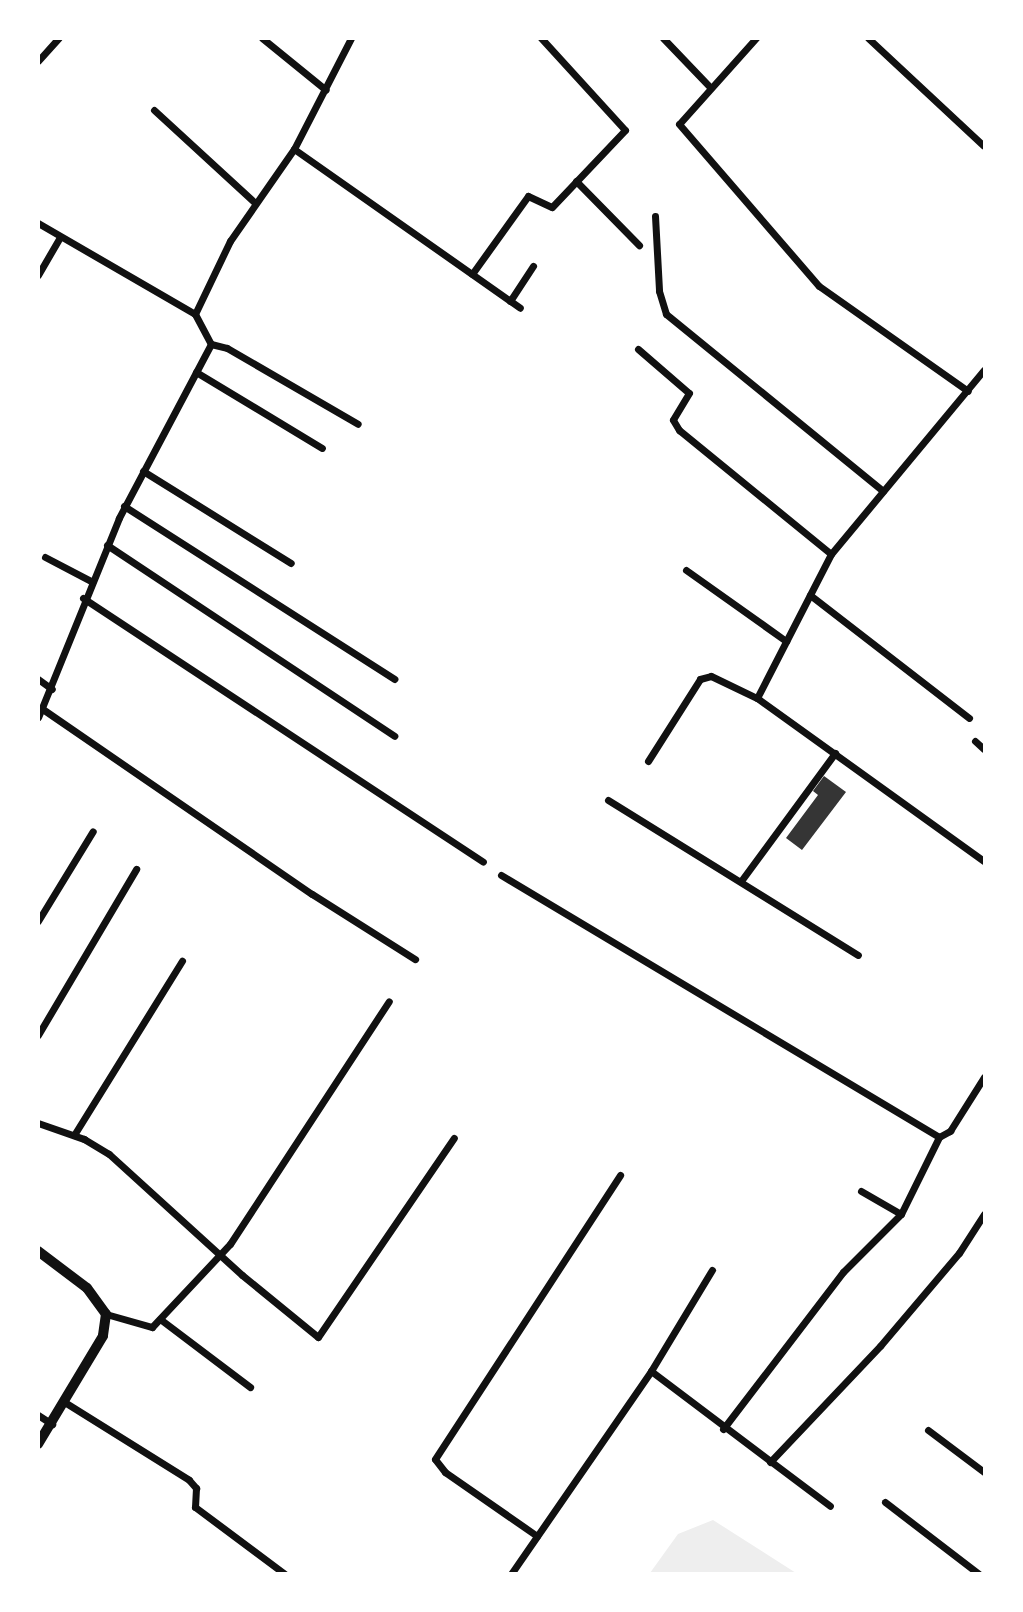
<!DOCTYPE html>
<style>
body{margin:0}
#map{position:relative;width:1023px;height:1612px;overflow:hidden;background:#fff;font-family:"Zilla Slab",serif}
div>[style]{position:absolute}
.green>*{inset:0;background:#eee}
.building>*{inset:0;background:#353535}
.minor>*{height:7px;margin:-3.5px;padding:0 3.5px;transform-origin:3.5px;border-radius:3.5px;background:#111}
.tertiary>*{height:10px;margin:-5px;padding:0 5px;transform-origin:5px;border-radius:5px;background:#111}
span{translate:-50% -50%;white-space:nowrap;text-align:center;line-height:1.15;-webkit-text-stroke:6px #fff;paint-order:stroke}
.frame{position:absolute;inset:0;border:40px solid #fff;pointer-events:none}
</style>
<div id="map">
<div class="green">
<div style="clip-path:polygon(713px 1520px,796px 1573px,650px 1573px,678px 1534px)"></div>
</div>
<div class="building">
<div style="clip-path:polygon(824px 776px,846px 792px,802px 850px,786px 838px,818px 795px,813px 791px)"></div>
</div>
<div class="minor">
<div style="left:262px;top:38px;width:82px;rotate:39.1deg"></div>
<div style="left:663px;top:38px;width:69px;rotate:46.2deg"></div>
<div style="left:756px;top:38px;width:115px;rotate:131.8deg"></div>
<div style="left:679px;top:124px;width:214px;rotate:49.2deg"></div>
<div style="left:819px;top:286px;width:182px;rotate:35.2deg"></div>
<div style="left:868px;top:38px;width:158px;rotate:43deg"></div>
<div style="left:38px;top:61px;width:31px;rotate:-48deg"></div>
<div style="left:154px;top:110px;width:137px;rotate:42.6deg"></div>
<div style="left:294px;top:149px;width:276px;rotate:35.1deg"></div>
<div style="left:576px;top:181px;width:90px;rotate:45.5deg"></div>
<div style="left:655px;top:216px;width:75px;rotate:86.9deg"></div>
<div style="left:659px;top:291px;width:24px;rotate:73deg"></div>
<div style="left:666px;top:314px;width:280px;rotate:39.2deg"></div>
<div style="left:38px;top:223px;width:181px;rotate:30.1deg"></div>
<div style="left:195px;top:314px;width:34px;rotate:62deg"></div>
<div style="left:211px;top:344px;width:197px;rotate:117.9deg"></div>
<div style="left:119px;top:518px;width:215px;rotate:112.1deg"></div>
<div style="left:472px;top:274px;width:96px;rotate:-54.3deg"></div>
<div style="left:528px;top:196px;width:26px;rotate:25deg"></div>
<div style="left:552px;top:207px;width:106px;rotate:-46.5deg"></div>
<div style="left:625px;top:130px;width:125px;rotate:-132.4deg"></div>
<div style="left:38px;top:275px;width:44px;rotate:-59.9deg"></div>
<div style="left:510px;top:301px;width:42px;rotate:-56.7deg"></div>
<div style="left:195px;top:314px;width:81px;rotate:-64.4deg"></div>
<div style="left:230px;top:241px;width:112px;rotate:-55.2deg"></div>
<div style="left:294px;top:149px;width:125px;rotate:-62.8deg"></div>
<div style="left:211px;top:344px;width:16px;rotate:14deg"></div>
<div style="left:227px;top:348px;width:151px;rotate:30.1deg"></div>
<div style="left:638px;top:349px;width:67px;rotate:40.8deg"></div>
<div style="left:689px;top:393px;width:31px;rotate:121deg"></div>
<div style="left:673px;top:420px;width:12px;rotate:59deg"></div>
<div style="left:679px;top:430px;width:196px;rotate:39.2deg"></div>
<div style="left:196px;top:372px;width:147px;rotate:31.1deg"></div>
<div style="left:143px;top:471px;width:174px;rotate:31.9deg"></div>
<div style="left:124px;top:506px;width:321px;rotate:32.6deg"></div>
<div style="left:107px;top:545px;width:345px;rotate:33.6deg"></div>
<div style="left:45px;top:557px;width:52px;rotate:27.6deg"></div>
<div style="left:686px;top:570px;width:123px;rotate:35.4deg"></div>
<div style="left:810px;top:595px;width:201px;rotate:37.7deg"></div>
<div style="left:83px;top:598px;width:479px;rotate:33.4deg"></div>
<div style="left:38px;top:679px;width:17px;rotate:36deg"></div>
<div style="left:757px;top:698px;width:162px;rotate:-62.8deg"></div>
<div style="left:831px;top:554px;width:239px;rotate:-50.3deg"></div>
<div style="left:44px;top:710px;width:325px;rotate:34.5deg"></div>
<div style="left:312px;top:894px;width:122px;rotate:32.3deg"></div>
<div style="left:975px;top:741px;width:12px;rotate:42deg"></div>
<div style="left:648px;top:761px;width:97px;rotate:-57.6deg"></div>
<div style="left:700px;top:679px;width:11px;rotate:-15deg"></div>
<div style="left:711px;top:676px;width:51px;rotate:25.6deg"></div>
<div style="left:757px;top:698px;width:279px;rotate:35.7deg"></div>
<div style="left:608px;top:800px;width:294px;rotate:31.8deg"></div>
<div style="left:501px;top:875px;width:510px;rotate:30.89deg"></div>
<div style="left:741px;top:881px;width:159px;rotate:-53.7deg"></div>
<div style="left:38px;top:921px;width:105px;rotate:-58.6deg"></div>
<div style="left:38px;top:1035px;width:193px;rotate:-59.4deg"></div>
<div style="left:38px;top:1123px;width:49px;rotate:19.2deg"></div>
<div style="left:84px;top:1139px;width:29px;rotate:31deg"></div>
<div style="left:109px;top:1154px;width:180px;rotate:42.3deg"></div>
<div style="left:242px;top:1275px;width:98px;rotate:39.2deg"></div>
<div style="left:318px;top:1337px;width:241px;rotate:-55.7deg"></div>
<div style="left:74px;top:1135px;width:205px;rotate:-58.2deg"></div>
<div style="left:939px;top:1137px;width:13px;rotate:-29deg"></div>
<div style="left:950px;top:1131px;width:64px;rotate:-57.8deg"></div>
<div style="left:861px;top:1191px;width:46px;rotate:29.9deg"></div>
<div style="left:106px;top:1314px;width:48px;rotate:15.8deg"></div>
<div style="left:152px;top:1327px;width:114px;rotate:-46.8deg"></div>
<div style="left:230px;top:1244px;width:290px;rotate:-56.8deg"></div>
<div style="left:160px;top:1319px;width:113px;rotate:37.1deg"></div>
<div style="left:651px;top:1371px;width:224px;rotate:37deg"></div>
<div style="left:66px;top:1403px;width:145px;rotate:32deg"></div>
<div style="left:189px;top:1480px;width:11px;rotate:49deg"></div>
<div style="left:196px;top:1488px;width:19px;rotate:93deg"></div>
<div style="left:195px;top:1507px;width:112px;rotate:36.7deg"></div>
<div style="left:38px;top:1415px;width:17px;rotate:33deg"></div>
<div style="left:723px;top:1429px;width:198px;rotate:-52.6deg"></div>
<div style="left:843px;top:1272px;width:82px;rotate:-45deg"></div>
<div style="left:901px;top:1214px;width:86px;rotate:-63.7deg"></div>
<div style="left:928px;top:1430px;width:70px;rotate:36.9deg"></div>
<div style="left:770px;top:1462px;width:160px;rotate:-46.5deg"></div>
<div style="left:880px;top:1346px;width:122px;rotate:-49.7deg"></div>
<div style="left:959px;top:1253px;width:46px;rotate:-57.3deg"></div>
<div style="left:885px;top:1502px;width:118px;rotate:37.5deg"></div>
<div style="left:537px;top:1536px;width:112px;rotate:-145.2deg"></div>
<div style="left:445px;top:1472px;width:16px;rotate:-128deg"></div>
<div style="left:435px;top:1459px;width:339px;rotate:-56.9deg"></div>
<div style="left:511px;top:1574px;width:247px;rotate:-55.4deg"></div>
<div style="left:651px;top:1371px;width:118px;rotate:-58.9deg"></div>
</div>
<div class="tertiary">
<div style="left:38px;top:1251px;width:61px;rotate:37.1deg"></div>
<div style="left:87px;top:1288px;width:32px;rotate:54deg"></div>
<div style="left:106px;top:1314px;width:22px;rotate:98deg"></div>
<div style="left:103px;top:1336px;width:126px;rotate:121deg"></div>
</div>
<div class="frame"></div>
</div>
